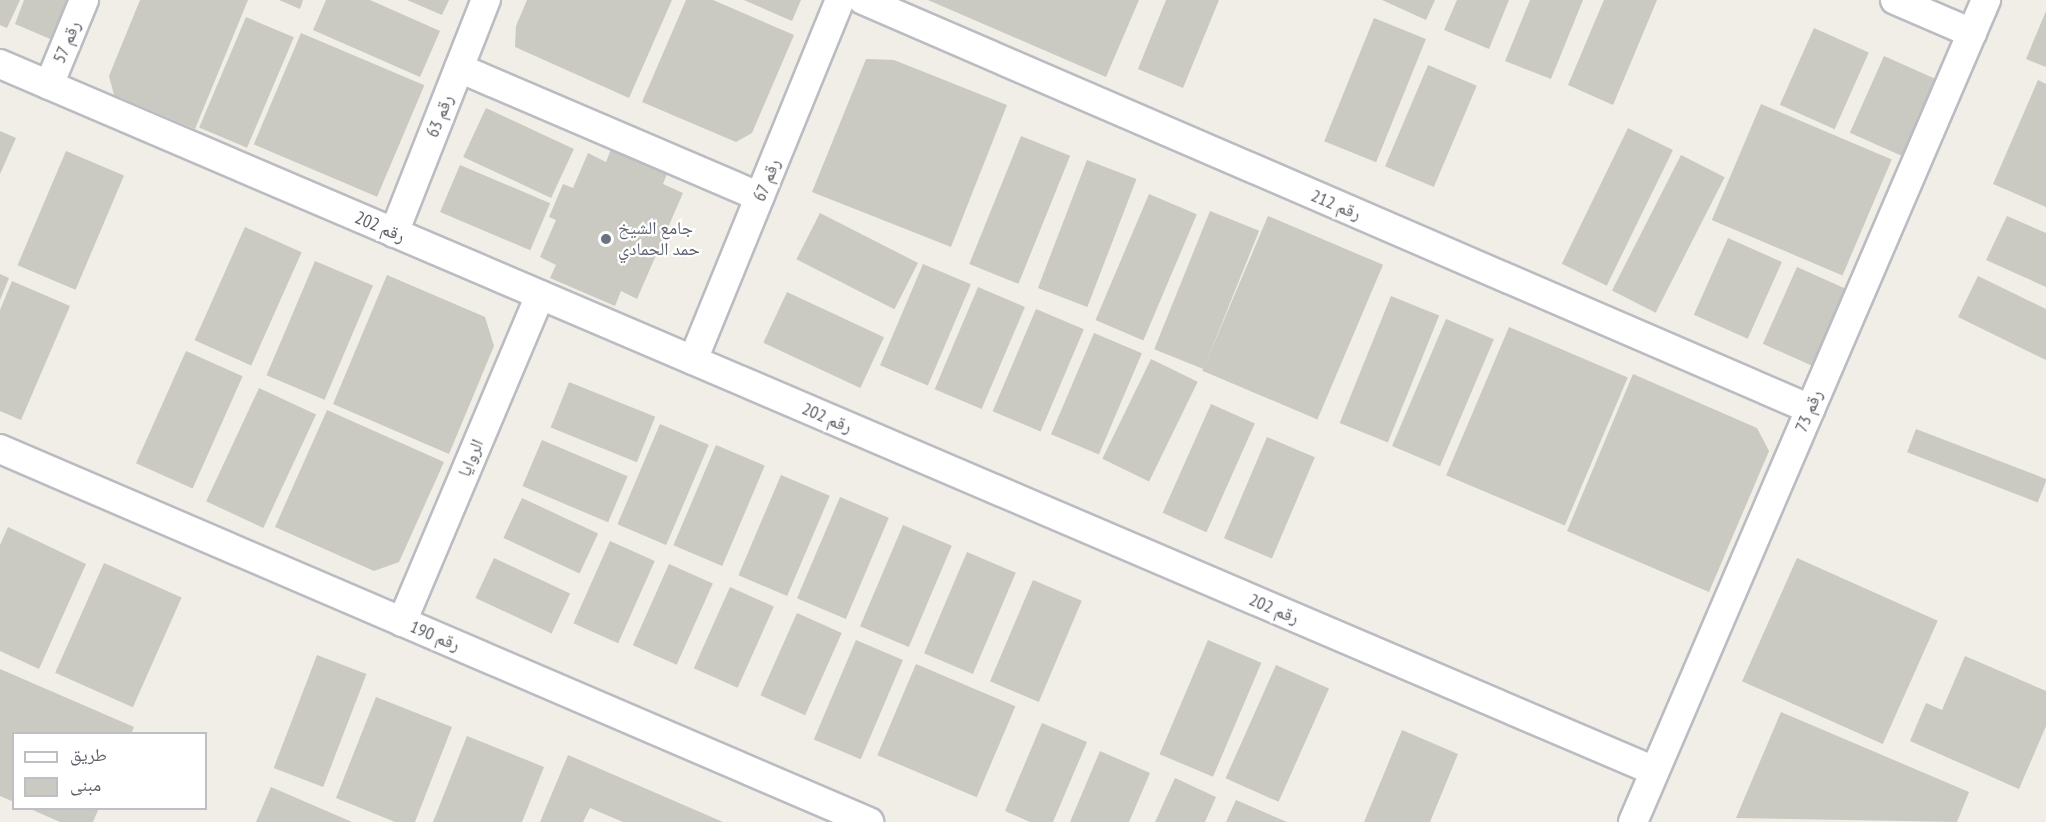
<!DOCTYPE html>
<meta charset="utf-8">
<style>
body{margin:0}
#map{position:relative;width:2046px;height:822px;overflow:hidden;background:#f0eee6;font-family:"PT Sans Narrow","Noto Naskh Arabic",sans-serif}
div>[style]{position:absolute}
.building>*{inset:0;background:#cac9c2;transform-origin:0 0}
.roads{filter:drop-shadow(2px 0 #babcc1) drop-shadow(-2px 0 #babcc1) drop-shadow(0 2px #babcc1) drop-shadow(0 -2px #babcc1)}
.minor>*{height:28px;margin:-14px;padding:0 14px;transform-origin:14px;border-radius:14px;background:#fff}
.dots>*{width:16px;height:16px;translate:-50% -50%;box-sizing:border-box;border:3px solid #fff;border-radius:50%}
span{translate:-50% -50%;white-space:nowrap;text-align:center;line-height:1.15;-webkit-text-stroke:4.5px #fff;paint-order:stroke}
.street-label{font-size:18px;color:#5d6066}
.worship-label{font-size:18px;color:#5b616d}
.left{translate:0 -50%;text-align:left}
.legend{position:absolute;left:12px;top:732px;width:195px;height:78px;box-sizing:border-box;background:#fff;border:2px solid #bebfc2;margin:0;padding:8px 10px;list-style:none;font-size:18px;color:#5d6066}
.legend li{display:flex;align-items:center;gap:12px;height:30px}
.legend b{width:30px;border:2px solid #bebfc2}
</style>
<div id="map">
<div class="building">
<div style="clip-path:polygon(0 0,20px 0,7px 28px,0 25px)"></div>
<div style="clip-path:polygon(24px 0,72px 0,55px 41px,15px 24px)"></div>
<div style="clip-path:polygon(140px 0,248px 0,195px 129px,114px 95px,109px 76px)"></div>
<div style="clip-path:polygon(279px 0,303px 0,300px 9px)"></div>
<div style="clip-path:polygon(326px 0,370px 0,440px 31px,420px 77px,313px 30px)"></div>
<div style="clip-path:polygon(407px 0,449px 0,442px 15px)"></div>
<div style="clip-path:polygon(527px 0,672px 0,629px 98px,515px 47px,516px 26px)"></div>
<div style="clip-path:polygon(686px 0,713px 0,794px 35px,752px 133px,736px 142px,642px 102px)"></div>
<div style="clip-path:polygon(744px 0,801px 0,792px 21px)"></div>
<div style="clip-path:polygon(928px 0,1139px 0,1106px 77px)"></div>
<div style="clip-path:polygon(1166px 0,1219px 0,1183px 88px,1138px 69px)"></div>
<div style="clip-path:polygon(1382px 0,1435px 0,1426px 20px)"></div>
<div style="clip-path:polygon(1457px 0,1509px 0,1489px 49px,1444px 30px)"></div>
<div style="clip-path:polygon(1530px 0,1583px 0,1551px 79px,1505px 61px)"></div>
<div style="clip-path:polygon(1604px 0,1657px 0,1613px 105px,1568px 85px)"></div>
<div style="clip-path:polygon(2046px 11px,2046px 67px,2026px 59px)"></div>
<div style="left:246px;top:17px;width:52px;height:120px;rotate:23deg"></div>
<div style="left:1374px;top:18px;width:56px;height:133px;rotate:22deg"></div>
<div style="left:1814px;top:28px;width:60px;height:84px;rotate:24deg"></div>
<div style="left:301px;top:33px;width:134px;height:121px;rotate:23deg"></div>
<div style="left:1884px;top:56px;width:59px;height:84px;rotate:24deg"></div>
<div style="clip-path:polygon(866px 59px,894px 60px,1007px 105px,951px 247px,812px 192px)"></div>
<div style="left:1428px;top:65px;width:53px;height:110px;rotate:23deg"></div>
<div style="clip-path:polygon(2038px 80px,2046px 84px,2046px 207px,1993px 184px)"></div>
<div style="left:1761px;top:104px;width:142px;height:126px;rotate:23deg"></div>
<div style="left:486px;top:108px;width:97px;height:54px;rotate:25deg"></div>
<div style="left:1628px;top:128px;width:50px;height:151px;rotate:26deg"></div>
<div style="clip-path:polygon(0 131px,16px 138px,0 174px)"></div>
<div style="left:1021px;top:136px;width:53px;height:138px;rotate:22deg"></div>
<div style="clip-path:polygon(613px 144px,669px 169px,663px 184px,683px 193px,637px 299px,621px 291px,615px 306px,550px 278px,556px 265px,540px 257px,556px 220px,549px 217px,563px 184px,573px 188px,588px 153px,606px 162px)"></div>
<div style="left:66px;top:151px;width:63px;height:124px;rotate:23deg"></div>
<div style="left:1681px;top:155px;width:49px;height:152px;rotate:27deg"></div>
<div style="left:1087px;top:160px;width:53px;height:137px;rotate:21deg"></div>
<div style="left:460px;top:165px;width:98px;height:51px;rotate:23deg"></div>
<div style="left:1149px;top:194px;width:52px;height:137px;rotate:23deg"></div>
<div style="left:1210px;top:211px;width:53px;height:149px;rotate:22deg"></div>
<div style="left:820px;top:213px;width:110px;height:52px;rotate:27deg"></div>
<div style="left:1268px;top:216px;width:125px;height:168px;rotate:23deg"></div>
<div style="clip-path:polygon(2007px 216px,2046px 233px,2046px 287px,1986px 260px)"></div>
<div style="left:245px;top:227px;width:62px;height:124px;rotate:24deg"></div>
<div style="left:1728px;top:238px;width:59px;height:84px;rotate:24deg"></div>
<div style="left:315px;top:261px;width:63px;height:124px;rotate:23deg"></div>
<div style="left:923px;top:264px;width:52px;height:110px;rotate:23deg"></div>
<div style="left:1797px;top:267px;width:60px;height:84px;rotate:24deg"></div>
<div style="clip-path:polygon(0 274px,9px 278px,0 300px)"></div>
<div style="clip-path:polygon(387px 275px,485px 317px,494px 346px,449px 454px,333px 404px)"></div>
<div style="clip-path:polygon(1978px 276px,2046px 309px,2046px 360px,1958px 317px)"></div>
<div style="clip-path:polygon(12px 281px,70px 306px,21px 420px,0 411px,0 310px)"></div>
<div style="left:978px;top:287px;width:51px;height:111px;rotate:23deg"></div>
<div style="left:787px;top:292px;width:107px;height:56px;rotate:25deg"></div>
<div style="left:1391px;top:296px;width:52px;height:137px;rotate:22deg"></div>
<div style="left:1036px;top:309px;width:52px;height:111px;rotate:23deg"></div>
<div style="left:1446px;top:319px;width:52px;height:138px;rotate:23deg"></div>
<div style="left:1509px;top:327px;width:129px;height:161px;rotate:23deg"></div>
<div style="left:1094px;top:333px;width:52px;height:110px;rotate:23deg"></div>
<div style="left:186px;top:351px;width:62px;height:123px;rotate:24deg"></div>
<div style="left:1151px;top:359px;width:52px;height:111px;rotate:26deg"></div>
<div style="clip-path:polygon(1633px 374px,1757px 428px,1769px 451px,1709px 592px,1567px 531px)"></div>
<div style="left:569px;top:382px;width:93px;height:49px;rotate:22deg"></div>
<div style="left:259px;top:388px;width:63px;height:125px;rotate:25deg"></div>
<div style="left:1211px;top:404px;width:48px;height:119px;rotate:24deg"></div>
<div style="clip-path:polygon(327px 410px,444px 462px,399px 562px,374px 571px,275px 527px)"></div>
<div style="left:660px;top:424px;width:53px;height:109px;rotate:23deg"></div>
<div style="left:1916px;top:429px;width:140px;height:25px;rotate:21deg"></div>
<div style="left:1267px;top:437px;width:52px;height:110px;rotate:23deg"></div>
<div style="left:542px;top:440px;width:93px;height:50px;rotate:23deg"></div>
<div style="left:716px;top:445px;width:53px;height:109px;rotate:23deg"></div>
<div style="left:781px;top:475px;width:53px;height:109px;rotate:23deg"></div>
<div style="left:840px;top:497px;width:53px;height:110px;rotate:23deg"></div>
<div style="left:522px;top:498px;width:84px;height:44px;rotate:25deg"></div>
<div style="left:903px;top:525px;width:53px;height:110px;rotate:23deg"></div>
<div style="clip-path:polygon(8px 527px,86px 564px,39px 669px,0 651px,0 545px)"></div>
<div style="left:610px;top:541px;width:49px;height:90px;rotate:24deg"></div>
<div style="left:967px;top:552px;width:53px;height:110px;rotate:23deg"></div>
<div style="left:494px;top:558px;width:84px;height:44px;rotate:25deg"></div>
<div style="left:1797px;top:558px;width:154px;height:135px;rotate:24deg"></div>
<div style="left:104px;top:563px;width:85px;height:120px;rotate:24deg"></div>
<div style="left:669px;top:564px;width:48px;height:89px;rotate:24deg"></div>
<div style="left:1033px;top:580px;width:53px;height:110px;rotate:23deg"></div>
<div style="left:730px;top:587px;width:48px;height:89px;rotate:24deg"></div>
<div style="left:797px;top:613px;width:49px;height:90px;rotate:24deg"></div>
<div style="left:856px;top:640px;width:51px;height:108px;rotate:23deg"></div>
<div style="left:1208px;top:640px;width:58px;height:124px;rotate:23deg"></div>
<div style="left:317px;top:655px;width:53px;height:121px;rotate:21deg"></div>
<div style="clip-path:polygon(1965px 656px,2046px 691px,2046px 726px,2019px 789px,1910px 741px,1926px 703px,1942px 710px)"></div>
<div style="left:916px;top:664px;width:108px;height:99px;rotate:23deg"></div>
<div style="left:1276px;top:665px;width:58px;height:124px;rotate:24deg"></div>
<div style="clip-path:polygon(0 669px,134px 727px,131px 734px,14px 734px,14px 802px,0 796px)"></div>
<div style="clip-path:polygon(376px 697px,452px 727px,415px 822px,395px 822px,336px 798px)"></div>
<div style="clip-path:polygon(1781px 712px,1969px 792px,1957px 822px,1736px 818px)"></div>
<div style="clip-path:polygon(1042px 723px,1087px 742px,1053px 822px,1030px 822px,1005px 811px)"></div>
<div style="clip-path:polygon(1402px 730px,1458px 754px,1430px 822px,1364px 822px)"></div>
<div style="clip-path:polygon(467px 736px,544px 767px,522px 822px,433px 822px)"></div>
<div style="clip-path:polygon(1100px 751px,1150px 773px,1129px 822px,1070px 822px)"></div>
<div style="clip-path:polygon(568px 755px,723px 822px,623px 822px,590px 808px,583px 822px,540px 822px)"></div>
<div style="clip-path:polygon(1175px 778px,1216px 797px,1205px 822px,1155px 822px)"></div>
<div style="clip-path:polygon(271px 787px,352px 822px,256px 822px)"></div>
<div style="clip-path:polygon(1236px 800px,1287px 822px,1226px 822px)"></div>
<div style="clip-path:polygon(28px 808px,99px 808px,93px 822px,60px 822px)"></div>
</div>
<div class="roads">
<div class="minor">
<div style="left:863px;top:0;width:1032px;rotate:23.36deg"></div>
<div style="left:1895px;top:0;width:84px;rotate:23.2deg"></div>
<div style="left:0;top:64px;width:1799px;rotate:23.14deg"></div>
<div style="left:459px;top:68px;width:327px;rotate:23.2deg"></div>
<div style="left:49px;top:85px;width:92px;rotate:-67.6deg"></div>
<div style="left:394px;top:233px;width:251px;rotate:-68.5deg"></div>
<div style="left:693px;top:360px;width:389px;rotate:-67.8deg"></div>
<div style="left:0;top:449px;width:946px;rotate:23.23deg"></div>
<div style="left:402px;top:622px;width:355px;rotate:-67.1deg"></div>
<div style="left:1633px;top:822px;width:895px;rotate:-66.76deg"></div>
</div>
</div>
<div class="dots">
<div style="left:606px;top:239px;background:#6b7280"></div>
</div>
<div class="street-label">
<span style="left:67px;top:42px;rotate:-67deg">رقم 57</span>
<span style="left:440px;top:116px;rotate:-68deg">رقم 63</span>
<span style="left:767px;top:180px;rotate:-68deg">رقم 67</span>
<span style="left:1336px;top:205px;rotate:23deg">رقم 212</span>
<span style="left:380px;top:227px;rotate:23deg">رقم 202</span>
<span style="left:1809px;top:411px;rotate:-67deg">رقم 73</span>
<span style="left:827px;top:418px;rotate:23deg">رقم 202</span>
<span style="left:471px;top:458px;rotate:-67deg">الروايا</span>
<span style="left:1274px;top:609px;rotate:23deg">رقم 202</span>
<span style="left:435px;top:636px;rotate:23deg">رقم 190</span>
</div>
<div class="worship-label">
<span class="left" style="left:618px;top:239px">جامع الشيخ<br>حمد الحمادي</span>
</div>
<ul class="legend">
<li><b style="height:8px;background:#fff"></b>طريق</li>
<li><b style="height:16px;background:#cac9c2"></b>مبنى</li>
</ul>
</div>
